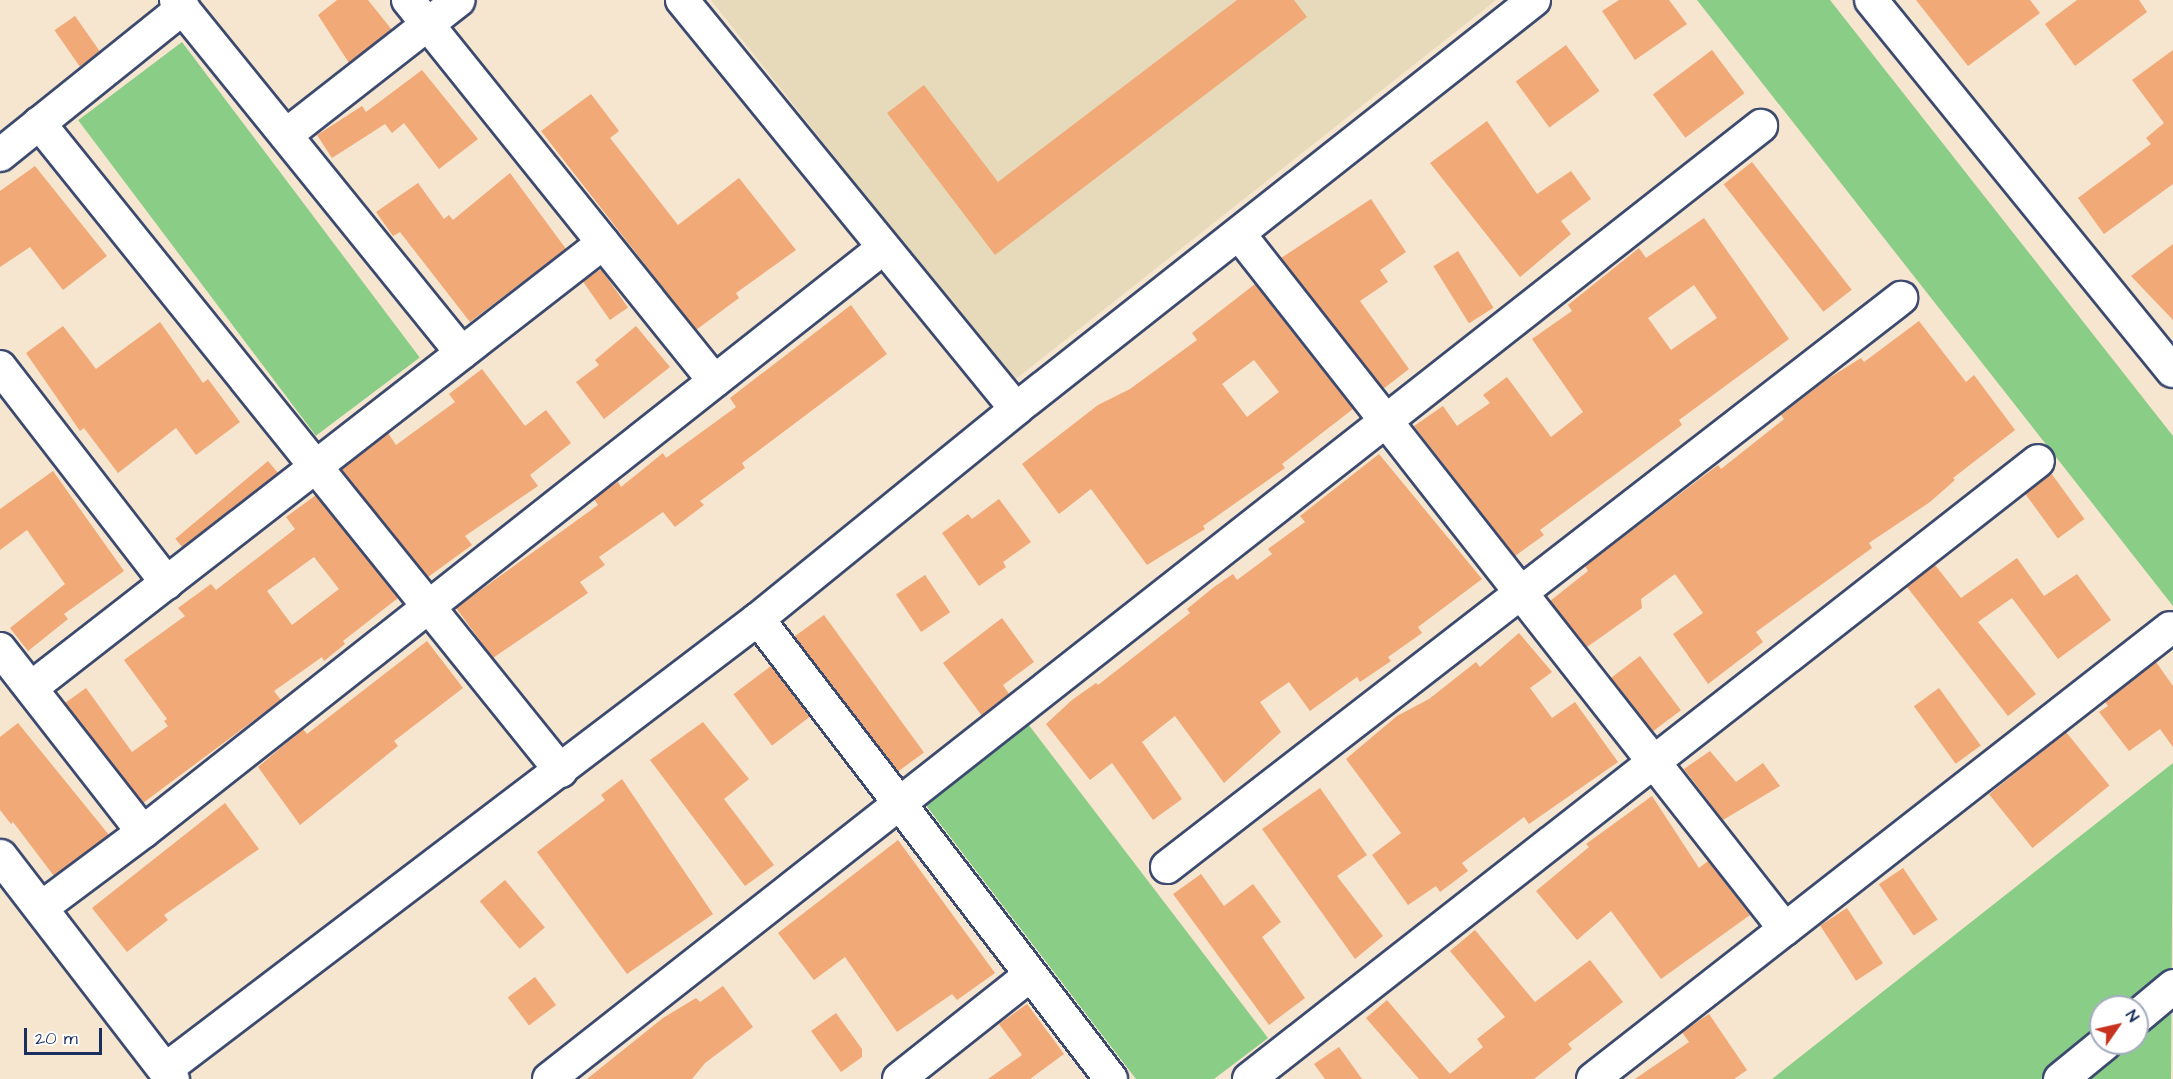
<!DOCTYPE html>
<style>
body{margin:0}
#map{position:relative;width:2173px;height:1079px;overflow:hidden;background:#f6e5cf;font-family:"Architects Daughter",sans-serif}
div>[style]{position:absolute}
.built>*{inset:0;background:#e7daba}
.green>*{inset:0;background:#89cd87;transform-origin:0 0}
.building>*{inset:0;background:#f0a977;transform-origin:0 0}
.roads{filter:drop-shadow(2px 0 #3c4a6f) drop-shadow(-2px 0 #3c4a6f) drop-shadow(0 2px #3c4a6f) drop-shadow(0 -2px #3c4a6f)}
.street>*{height:32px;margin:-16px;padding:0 16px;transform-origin:16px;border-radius:16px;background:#fff}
.secondary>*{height:33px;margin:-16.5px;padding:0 16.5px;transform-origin:16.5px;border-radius:16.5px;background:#fff}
span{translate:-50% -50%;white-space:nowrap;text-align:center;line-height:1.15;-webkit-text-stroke:5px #fff;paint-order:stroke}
.north{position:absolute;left:2089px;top:995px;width:60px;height:60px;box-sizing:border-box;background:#fff;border:2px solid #a4acbf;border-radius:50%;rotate:56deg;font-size:16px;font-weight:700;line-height:24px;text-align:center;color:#1b2f5e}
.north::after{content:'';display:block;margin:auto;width:21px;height:27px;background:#c8321e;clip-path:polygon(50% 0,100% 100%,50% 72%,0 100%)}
.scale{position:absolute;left:24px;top:1028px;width:78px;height:27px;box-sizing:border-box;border:3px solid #1b2f5e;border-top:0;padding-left:8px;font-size:18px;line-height:21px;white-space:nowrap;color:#1b2f5e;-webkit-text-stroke:4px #fff;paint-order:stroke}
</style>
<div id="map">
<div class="built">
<div style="clip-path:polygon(711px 0,1496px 0,1012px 382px)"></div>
</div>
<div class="green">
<div style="clip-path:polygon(1697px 0,1830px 0,2173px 436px,2173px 606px)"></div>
<div style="left:182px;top:42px;width:395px;height:130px;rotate:53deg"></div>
<div style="clip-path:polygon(1028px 724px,1268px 1038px,1214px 1079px,1136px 1079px,925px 804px)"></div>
<div style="clip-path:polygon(evenodd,2173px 763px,2171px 1079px,1772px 1079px,2173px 763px,2101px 1007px,2137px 1007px,2137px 1043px,2101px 1043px,2101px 1007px)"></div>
</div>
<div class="building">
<div style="clip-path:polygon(337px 0,368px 0,392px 30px,349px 63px,318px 15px)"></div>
<div style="clip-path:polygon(1237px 0,1294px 0,1307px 17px,995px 255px,887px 113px,924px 85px,998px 182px)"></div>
<div style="clip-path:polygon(1619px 0,1669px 0,1687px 24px,1635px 60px,1602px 11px)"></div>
<div style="clip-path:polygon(1916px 0,2030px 0,2040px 13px,1968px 66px)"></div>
<div style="clip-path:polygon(2077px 0,2139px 0,2147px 12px,2075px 66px,2045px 24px)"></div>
<div style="left:75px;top:16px;width:44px;height:25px;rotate:55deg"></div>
<div style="left:1566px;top:45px;width:57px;height:62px;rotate:54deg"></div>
<div style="left:1712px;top:50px;width:54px;height:74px;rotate:53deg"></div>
<div style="clip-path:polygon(2173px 50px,2173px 184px,2104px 234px,2078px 198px,2151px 144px,2146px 138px,2164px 123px,2132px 80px)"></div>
<div style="clip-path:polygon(422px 70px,478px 139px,439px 169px,404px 123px,392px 133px,385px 124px,332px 158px,317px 135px,362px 106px,366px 112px)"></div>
<div style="clip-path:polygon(591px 94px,619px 131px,610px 138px,678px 225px,739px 178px,796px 250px,736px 293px,739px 298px,696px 330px,541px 131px)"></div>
<div style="clip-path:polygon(1487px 121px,1537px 194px,1571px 171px,1591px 199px,1561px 221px,1571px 234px,1520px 277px,1430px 163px)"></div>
<div style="left:1752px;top:162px;width:162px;height:36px;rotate:52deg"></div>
<div style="clip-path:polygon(35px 166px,107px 256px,63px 290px,30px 247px,0 267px,0 191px)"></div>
<div style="clip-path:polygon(510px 173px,566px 249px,470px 322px,400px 232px,393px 236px,376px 212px,418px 183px,444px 219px,449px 215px,453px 220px)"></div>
<div style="clip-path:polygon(1371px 199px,1406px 252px,1380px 270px,1388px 282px,1360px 301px,1409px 369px,1383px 389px,1281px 258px)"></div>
<div style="clip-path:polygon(evenodd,1704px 218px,1789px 339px,1679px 420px,1682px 425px,1540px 530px,1544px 535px,1515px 556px,1414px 426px,1443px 406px,1457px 426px,1490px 403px,1483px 395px,1507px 377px,1551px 437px,1583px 412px,1532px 339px,1572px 311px,1568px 305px,1639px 248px,1646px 258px,1704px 218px,1694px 285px,1717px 318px,1671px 350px,1648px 318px,1694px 285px)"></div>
<div style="clip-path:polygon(2173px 244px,2173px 320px,2131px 276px)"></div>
<div style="left:1458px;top:251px;width:67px;height:29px;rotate:58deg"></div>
<div style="left:601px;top:269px;width:47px;height:22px;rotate:55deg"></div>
<div style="clip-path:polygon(evenodd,1255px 284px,1353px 409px,1282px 464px,1285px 468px,1203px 526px,1205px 529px,1147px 565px,1091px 489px,1059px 514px,1022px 464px,1098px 405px,1130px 389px,1197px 340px,1192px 333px,1255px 284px,1254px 360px,1279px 392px,1247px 417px,1222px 384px,1254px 360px)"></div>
<div style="clip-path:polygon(851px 305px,887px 354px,742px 463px,745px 468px,700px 501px,704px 505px,675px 527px,663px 512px,599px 557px,605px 565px,580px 582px,588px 593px,493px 658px,456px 608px,598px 505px,594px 499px,603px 492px,618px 482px,621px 487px,663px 453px,666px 458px,736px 407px,730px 398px)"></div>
<div style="clip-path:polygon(1919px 321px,1966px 382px,1974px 375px,2015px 430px,1953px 478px,1955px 480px,1930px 502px,1869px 543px,1872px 548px,1756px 632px,1763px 642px,1708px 684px,1673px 634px,1703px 613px,1675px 574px,1641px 599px,1642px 608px,1587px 647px,1550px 601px,1588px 571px,1585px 566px,1718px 465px,1721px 469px,1784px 419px,1781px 415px,1826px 380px,1861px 358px,1864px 362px)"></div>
<div style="clip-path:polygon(160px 322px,203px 383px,208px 379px,240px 422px,196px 455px,176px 428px,118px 473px,84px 428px,80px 431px,26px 353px,63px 326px,96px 369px)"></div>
<div style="clip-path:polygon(636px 326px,670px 367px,604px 419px,576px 382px,599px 365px,595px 360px)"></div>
<div style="clip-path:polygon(482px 369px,525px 426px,546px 410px,571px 443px,530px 475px,538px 486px,465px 536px,472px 545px,428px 577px,341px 469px,388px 433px,396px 445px,455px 402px,449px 394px)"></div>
<div style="clip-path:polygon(1379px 454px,1482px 579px,1418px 627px,1422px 633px,1388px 657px,1391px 661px,1360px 682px,1357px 677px,1310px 711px,1289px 682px,1260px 702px,1281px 732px,1224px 783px,1175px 716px,1142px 742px,1182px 799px,1153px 820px,1112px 763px,1090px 780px,1046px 724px,1072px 700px,1096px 683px,1098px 685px,1190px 613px,1187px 609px,1214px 587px,1233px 574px,1237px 580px,1272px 554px,1268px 549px,1305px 522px,1300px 516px)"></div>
<div style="left:268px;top:461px;width:16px;height:121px;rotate:50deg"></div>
<div style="clip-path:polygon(53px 471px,124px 571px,64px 614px,68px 619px,28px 651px,10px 628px,65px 584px,27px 530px,0 550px,0 509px)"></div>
<div style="left:2051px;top:473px;width:57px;height:33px;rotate:54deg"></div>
<div style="clip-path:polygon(evenodd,316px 495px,398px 598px,343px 641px,345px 644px,324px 661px,322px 657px,274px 691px,281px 700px,143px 803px,65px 703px,86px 688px,132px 752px,168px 726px,164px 721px,167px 719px,124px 660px,185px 616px,178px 608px,211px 584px,216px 590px,295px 529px,286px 517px,316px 495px,314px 557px,339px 589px,292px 625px,267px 591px,314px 557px)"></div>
<div style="clip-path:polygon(999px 499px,1031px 542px,1003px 562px,1006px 567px,979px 586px,942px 533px,968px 514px,972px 519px)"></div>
<div style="clip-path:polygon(2017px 558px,2044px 596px,2077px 574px,2111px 620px,2058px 659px,2012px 598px,1978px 622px,2036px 694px,2008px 716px,1907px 587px,1935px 565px,1961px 598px)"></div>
<div style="left:925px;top:575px;width:45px;height:35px;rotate:56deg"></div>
<div style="left:824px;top:615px;width:170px;height:36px;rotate:54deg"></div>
<div style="clip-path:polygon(1002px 618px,1034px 662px,1003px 685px,1009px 694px,982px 716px,943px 663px)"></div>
<div style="clip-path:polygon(1519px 633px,1552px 672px,1530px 688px,1552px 718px,1575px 702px,1618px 762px,1529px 824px,1524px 817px,1462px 863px,1468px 871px,1440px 892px,1436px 886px,1408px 905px,1372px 855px,1401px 833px,1346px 759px,1397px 716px,1429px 699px,1476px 662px,1480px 667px)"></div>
<div style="clip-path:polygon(427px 641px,463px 688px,394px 741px,398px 746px,300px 825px,258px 767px,303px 729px,307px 734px)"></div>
<div style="left:1640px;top:656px;width:68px;height:37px;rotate:53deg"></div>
<div style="clip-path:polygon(2156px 662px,2173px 686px,2173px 747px,2160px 729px,2129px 751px,2099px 712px,2108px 706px,2105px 702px)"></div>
<div style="left:771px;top:666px;width:64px;height:47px;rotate:53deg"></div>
<div style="left:1939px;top:688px;width:71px;height:31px;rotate:54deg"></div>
<div style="clip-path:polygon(703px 722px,749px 779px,724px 799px,774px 865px,745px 886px,650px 760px)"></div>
<div style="clip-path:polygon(18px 723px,109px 835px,54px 876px,13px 822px,11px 824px,0 810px,0 737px)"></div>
<div style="left:2066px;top:732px;width:69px;height:99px;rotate:51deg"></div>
<div style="clip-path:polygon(1710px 751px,1736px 782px,1763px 763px,1780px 786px,1723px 820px,1684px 769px)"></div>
<div style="clip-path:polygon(622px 779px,713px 914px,627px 974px,537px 852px,605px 800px,601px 795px)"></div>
<div style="clip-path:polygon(1320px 788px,1367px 855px,1337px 876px,1383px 936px,1355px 959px,1262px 829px)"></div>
<div style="clip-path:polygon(1652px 796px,1699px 868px,1708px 861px,1750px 915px,1661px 979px,1611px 911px,1577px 940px,1536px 891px,1589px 847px,1586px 844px)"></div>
<div style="clip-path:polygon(225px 803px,259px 849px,164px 915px,168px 920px,127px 952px,92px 908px)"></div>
<div style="clip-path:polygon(898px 840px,995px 973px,957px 1000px,952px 994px,897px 1032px,845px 957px,814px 980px,778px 933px)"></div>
<div style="left:1903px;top:868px;width:62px;height:29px;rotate:56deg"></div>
<div style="clip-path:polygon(1201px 874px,1224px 906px,1253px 884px,1281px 922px,1262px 937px,1305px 998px,1269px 1025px,1173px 894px)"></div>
<div style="left:505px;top:880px;width:62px;height:33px;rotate:50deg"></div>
<div style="left:1847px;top:908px;width:66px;height:32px;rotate:57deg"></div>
<div style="clip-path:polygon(1475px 930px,1535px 1002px,1590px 960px,1623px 1002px,1568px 1044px,1572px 1049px,1534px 1079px,1419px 1079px,1366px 1018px,1387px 1000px,1450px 1074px,1483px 1047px,1477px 1039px,1505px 1017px,1450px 951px)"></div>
<div style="left:535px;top:977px;width:35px;height:34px;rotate:53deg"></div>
<div style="clip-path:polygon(723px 986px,753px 1027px,705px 1063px,692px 1079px,587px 1079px,663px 1018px,696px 998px,700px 1002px)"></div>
<div style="clip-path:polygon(1027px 1004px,1064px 1054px,1030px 1079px,988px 1079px,1022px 1055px,999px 1024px)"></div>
<div style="clip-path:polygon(836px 1013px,862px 1049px,862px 1057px,841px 1072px,811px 1031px)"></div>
<div style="clip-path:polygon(1709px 1014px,1747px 1070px,1734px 1079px,1635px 1079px,1689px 1042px,1682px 1032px)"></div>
<div style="clip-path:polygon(1339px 1047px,1362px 1079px,1325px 1079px,1314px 1064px)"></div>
</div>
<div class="roads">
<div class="street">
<div style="left:176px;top:0;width:454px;rotate:51deg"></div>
<div style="left:408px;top:0;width:489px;rotate:51.2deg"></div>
<div style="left:682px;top:0;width:528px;rotate:50.76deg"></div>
<div style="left:1871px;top:0;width:478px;rotate:50.9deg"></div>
<div style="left:39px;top:123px;width:832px;rotate:51.15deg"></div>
<div style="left:286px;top:135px;width:219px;rotate:-38deg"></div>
<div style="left:0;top:155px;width:235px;rotate:-38.8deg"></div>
<div style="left:1239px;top:234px;width:884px;rotate:51.85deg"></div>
<div style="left:0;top:367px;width:273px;rotate:52.3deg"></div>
<div style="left:758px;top:619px;width:580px;rotate:52.5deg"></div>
<div style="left:0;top:649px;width:232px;rotate:52deg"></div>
<div style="left:31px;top:688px;width:725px;rotate:-37.88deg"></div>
<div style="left:1167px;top:867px;width:929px;rotate:-37.78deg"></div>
<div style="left:41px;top:908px;width:127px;rotate:-36.7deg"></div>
<div style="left:143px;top:832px;width:941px;rotate:-38.27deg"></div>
<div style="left:166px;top:1069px;width:744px;rotate:-37.24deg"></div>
<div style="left:758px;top:619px;width:333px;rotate:-39.1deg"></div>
<div style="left:1016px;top:409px;width:660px;rotate:-38.29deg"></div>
<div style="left:549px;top:1079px;width:1542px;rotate:-38.18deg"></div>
<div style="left:899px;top:1079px;width:167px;rotate:-38.4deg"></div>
<div style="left:1249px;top:1079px;width:1002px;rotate:-38.07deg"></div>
<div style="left:1593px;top:1079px;width:732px;rotate:-38.01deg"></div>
</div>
<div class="secondary">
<div style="left:0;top:856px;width:282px;rotate:52.4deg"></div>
<div style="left:2137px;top:1016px;width:47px;rotate:-39.8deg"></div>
<div style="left:2060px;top:1079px;width:57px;rotate:-39.3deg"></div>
</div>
</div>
<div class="north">N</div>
<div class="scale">20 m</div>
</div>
